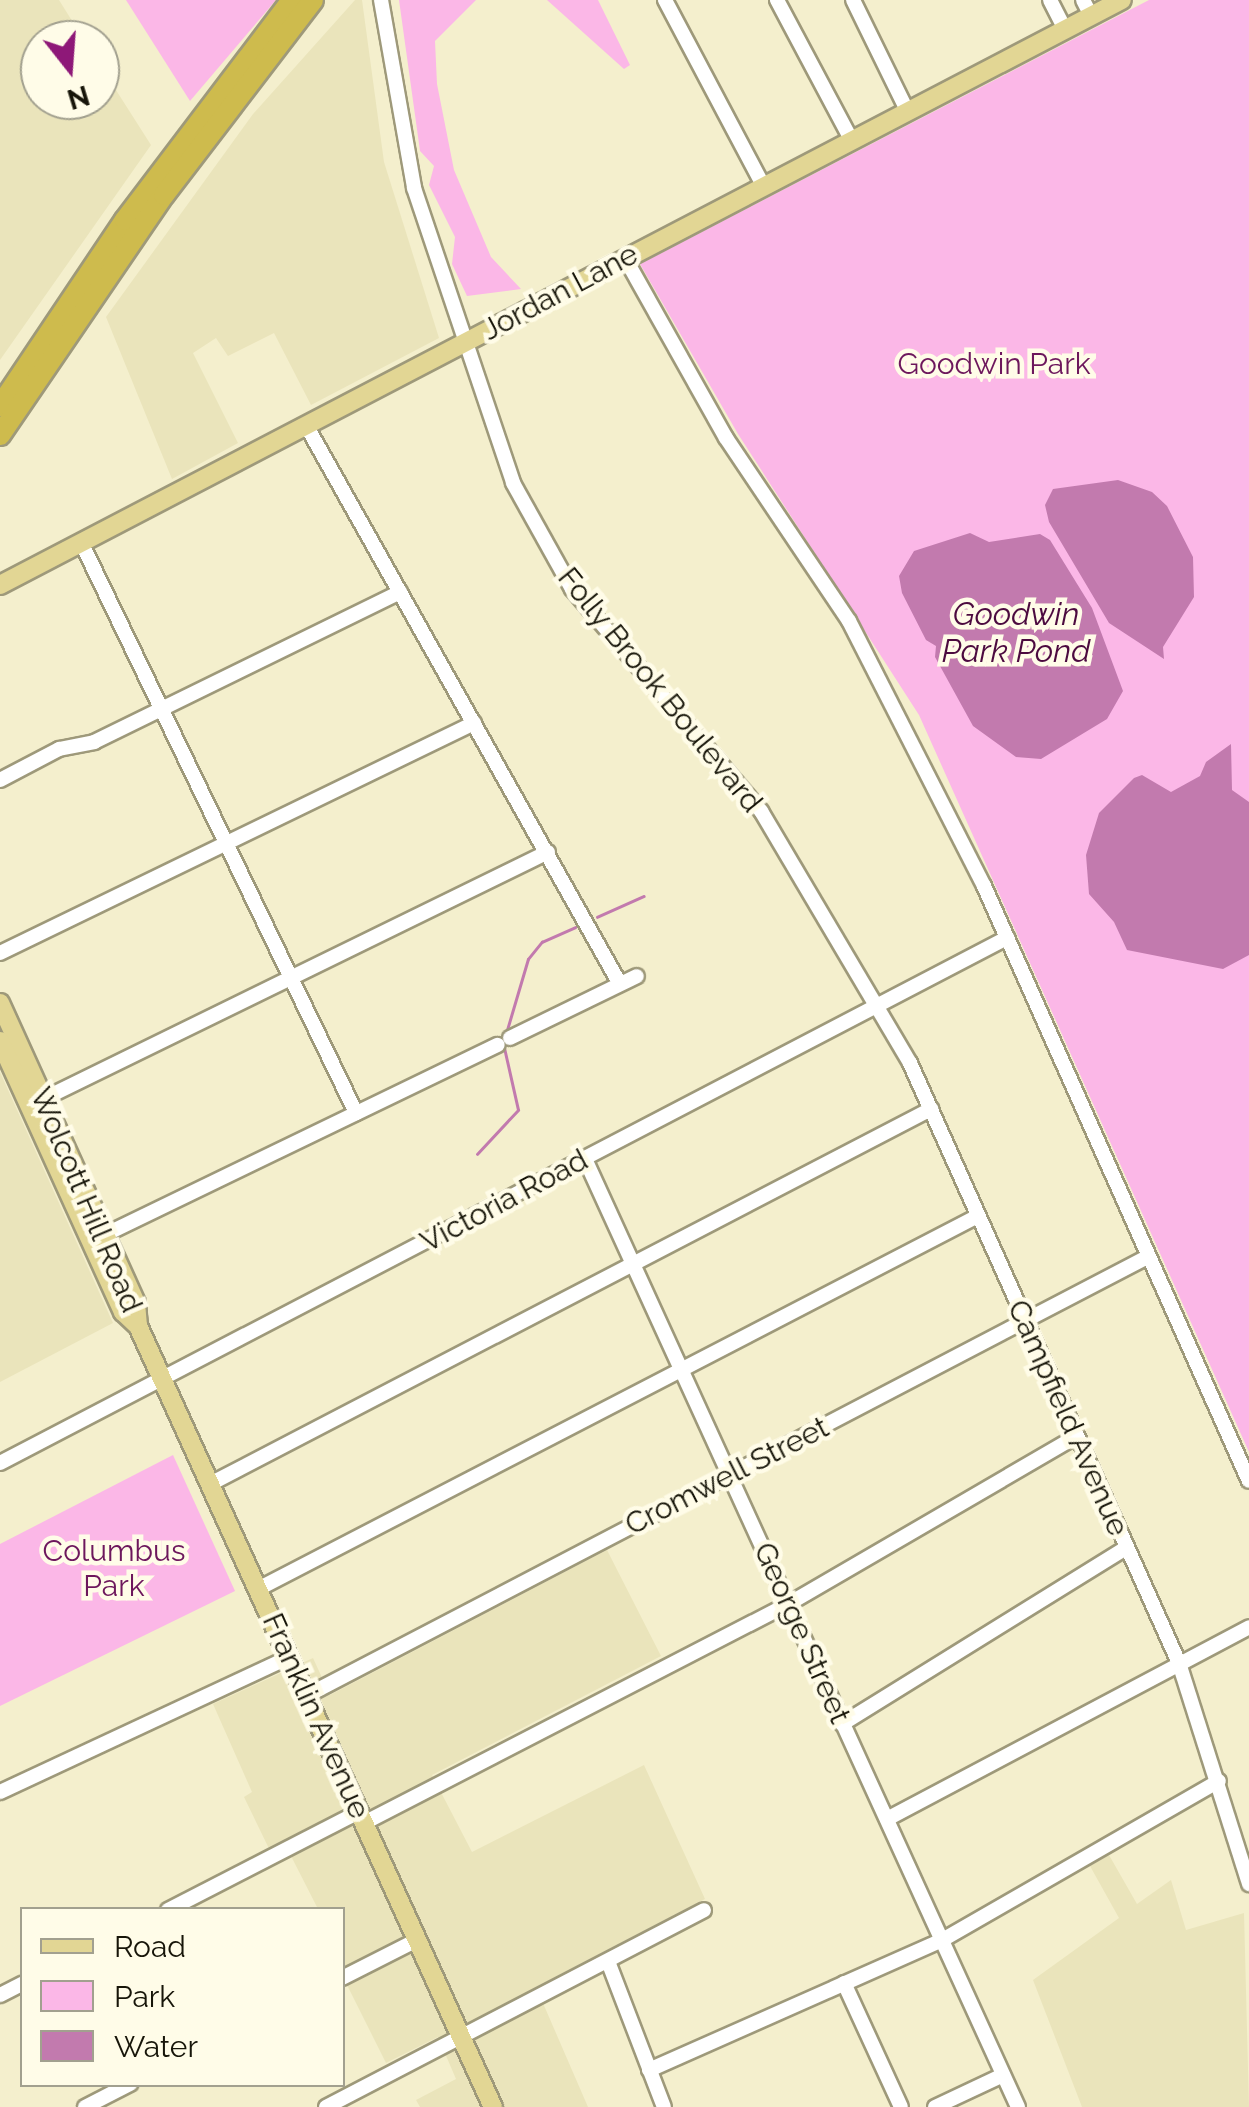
<!DOCTYPE html>
<style>
body{margin:0}
#map{position:relative;width:1249px;height:2107px;overflow:hidden;background:#f4efcd;font-family:Raleway,sans-serif}
div>[style]{position:absolute}
.built>*{inset:0;background:#eae4bb}
.green>*{inset:0;background:#fbb7e7}
.water>*{inset:0;background:#c27aae}
.stream>*{height:2.5px;margin:-1.25px;padding:0 1.25px;transform-origin:1.25px;border-radius:1.25px;background:#c27aae}
.roads{filter:drop-shadow(2px 0 #9e997a) drop-shadow(-2px 0 #9e997a) drop-shadow(0 2px #9e997a) drop-shadow(0 -2px #9e997a)}
.minor>*{height:14px;margin:-7px;padding:0 7px;transform-origin:7px;border-radius:7px;background:#fff}
.major>*{height:18px;margin:-9px;padding:0 9px;transform-origin:9px;border-radius:9px;background:#e2d694}
.highway>*{height:20px;margin:-10px;padding:0 10px;transform-origin:10px;border-radius:10px;background:#cebb4d}
span{translate:-50% -50%;white-space:nowrap;text-align:center;line-height:1.15;-webkit-text-stroke:9px #fffce8;paint-order:stroke}
.street-label{font-size:30px;color:#171509}
.park-label{font-size:30px;color:#6d175c}
.water-label{font-size:32px;color:#4c0a3f;font-style:italic}
.legend{position:absolute;left:20px;top:1907px;width:325px;height:180px;box-sizing:border-box;background:#fffce8;border:2px solid #a2a08f;margin:0;padding:12px 18px;list-style:none;font-size:30px;color:#171509}
.legend li{display:flex;align-items:center;gap:20px;height:50px}
.legend b{width:50px;border:2px solid #a2a08f}
.north{position:absolute;left:20px;top:20px;width:100px;height:100px;box-sizing:border-box;background:#fffce8;border:2px solid #a2a08f;border-radius:50%;rotate:163deg;font-size:28px;font-weight:700;line-height:40px;text-align:center;color:#171509}
.north::after{content:'';display:block;margin:auto;width:35px;height:45px;background:#8e1878;clip-path:polygon(50% 0,100% 100%,50% 72%,0 100%)}
</style>
<div id="map">
<div class="built">
<div style="clip-path:polygon(0 0,59px 0,84px 40px,40px 40px,40px 100px,100px 100px,100px 65px,151px 145px,0 360px)"></div>
<div style="clip-path:polygon(355px 0,362px 0,384px 162px,439px 338px,311px 405px,274px 333px,228px 356px,216px 338px,193px 353px,238px 443px,172px 479px,106px 317px,253px 114px)"></div>
<div style="clip-path:polygon(0 1072px,113px 1323px,0 1382px)"></div>
<div style="clip-path:polygon(607px 1550px,661px 1656px,432px 1775px,472px 1852px,644px 1765px,705px 1899px,536px 1987px,588px 2107px,420px 2107px,416px 2100px,456px 2079px,438px 2037px,386px 2063px,343px 1977px,342px 1910px,318px 1909px,291px 1856px,276px 1863px,244px 1797px,252px 1792px,213px 1704px,313px 1658px,330px 1695px)"></div>
<div style="clip-path:polygon(1109px 1855px,1137px 1904px,1171px 1880px,1186px 1930px,1244px 1913px,1249px 2107px,1082px 2107px,1033px 1980px,1119px 1918px,1090px 1866px)"></div>
</div>
<div class="green">
<div style="clip-path:polygon(126px 0,276px 0,190px 101px)"></div>
<div style="clip-path:polygon(399px 0,476px 0,435px 41px,437px 84px,454px 170px,491px 257px,521px 289px,467px 296px,452px 264px,455px 237px,429px 185px,434px 166px,420px 151px)"></div>
<div style="clip-path:polygon(547px 0,598px 0,630px 65px,624px 69px)"></div>
<div style="clip-path:polygon(1149px 0,1249px 0,1249px 1452px,919px 715px,738px 434px,640px 264px)"></div>
<div style="clip-path:polygon(173px 1455px,235px 1591px,0 1706px,0 1544px)"></div>
</div>
<div class="water">
<div style="clip-path:polygon(1118px 480px,1152px 492px,1167px 506px,1193px 557px,1194px 597px,1163px 647px,1164px 659px,1109px 623px,1049px 522px,1045px 505px,1053px 489px)"></div>
<div style="clip-path:polygon(970px 533px,989px 542px,1040px 534px,1050px 540px,1092px 608px,1123px 691px,1107px 719px,1041px 759px,1016px 757px,973px 726px,935px 657px,936px 646px,926px 640px,902px 593px,899px 576px,914px 551px)"></div>
<div style="clip-path:polygon(1231px 744px,1232px 790px,1249px 802px,1249px 955px,1223px 969px,1127px 950px,1114px 922px,1089px 894px,1086px 855px,1099px 813px,1134px 778px,1142px 775px,1171px 792px,1200px 776px,1206px 762px)"></div>
</div>
<div class="stream">
<div style="left:597px;top:917px;width:51px;rotate:-24.1deg"></div>
<div style="left:504px;top:1040px;width:84px;rotate:-73.5deg"></div>
<div style="left:528px;top:959px;width:22px;rotate:-51deg"></div>
<div style="left:542px;top:942px;width:36px;rotate:-24deg"></div>
<div style="left:477px;top:1154px;width:60px;rotate:-47deg"></div>
<div style="left:518px;top:1110px;width:64px;rotate:-102.7deg"></div>
</div>
<div class="roads">
<div class="minor">
<div style="left:381px;top:0;width:191px;rotate:80deg"></div>
<div style="left:414px;top:188px;width:311px;rotate:71.4deg"></div>
<div style="left:513px;top:483px;width:121px;rotate:60.9deg"></div>
<div style="left:572px;top:589px;width:292px;rotate:49.6deg"></div>
<div style="left:761px;top:811px;width:293px;rotate:59.4deg"></div>
<div style="left:910px;top:1063px;width:658px;rotate:65.85deg"></div>
<div style="left:1179px;top:1663px;width:232px;rotate:72.4deg"></div>
<div style="left:665px;top:0;width:209px;rotate:62.1deg"></div>
<div style="left:777px;top:0;width:157px;rotate:62deg"></div>
<div style="left:853px;top:0;width:123px;rotate:63.9deg"></div>
<div style="left:1050px;top:0;width:34px;rotate:63deg"></div>
<div style="left:1083px;top:0;width:18px;rotate:63deg"></div>
<div style="left:625px;top:258px;width:206px;rotate:60.7deg"></div>
<div style="left:726px;top:438px;width:220px;rotate:56.1deg"></div>
<div style="left:849px;top:621px;width:297px;rotate:63deg"></div>
<div style="left:984px;top:886px;width:651px;rotate:65.99deg"></div>
<div style="left:306px;top:425px;width:641px;rotate:60.68deg"></div>
<div style="left:81px;top:542px;width:634px;rotate:64.28deg"></div>
<div style="left:0;top:780px;width:67px;rotate:-27.7deg"></div>
<div style="left:59px;top:749px;width:36px;rotate:-11deg"></div>
<div style="left:94px;top:742px;width:341px;rotate:-26.1deg"></div>
<div style="left:0;top:953px;width:527px;rotate:-25.88deg"></div>
<div style="left:510px;top:1038px;width:141px;rotate:-26deg"></div>
<div style="left:35px;top:1103px;width:571px;rotate:-26.07deg"></div>
<div style="left:585px;top:1159px;width:1042px;rotate:65.45deg"></div>
<div style="left:96px;top:1239px;width:446px;rotate:-25.8deg"></div>
<div style="left:0;top:1463px;width:1136px;rotate:-27.54deg"></div>
<div style="left:210px;top:1484px;width:813px;rotate:-27.48deg"></div>
<div style="left:258px;top:1589px;width:811px;rotate:-27.39deg"></div>
<div style="left:306px;top:1696px;width:949px;rotate:-27.56deg"></div>
<div style="left:842px;top:1724px;width:334px;rotate:-31.8deg"></div>
<div style="left:0;top:1792px;width:319px;rotate:-25deg"></div>
<div style="left:887px;top:1819px;width:410px;rotate:-27.9deg"></div>
<div style="left:364px;top:1823px;width:479px;rotate:-27.3deg"></div>
<div style="left:790px;top:1603px;width:332px;rotate:-30.2deg"></div>
<div style="left:168px;top:1910px;width:215px;rotate:-27.2deg"></div>
<div style="left:609px;top:1964px;width:153px;rotate:69deg"></div>
<div style="left:342px;top:1978px;width:84px;rotate:-26.9deg"></div>
<div style="left:844px;top:1983px;width:136px;rotate:65.3deg"></div>
<div style="left:0;top:1995px;width:25px;rotate:-27deg"></div>
<div style="left:649px;top:2070px;width:323px;rotate:-23.9deg"></div>
<div style="left:944px;top:1939px;width:317px;rotate:-29.9deg"></div>
<div style="left:85px;top:2107px;width:51px;rotate:-27.1deg"></div>
<div style="left:326px;top:2107px;width:426px;rotate:-27.5deg"></div>
<div style="left:935px;top:2107px;width:75px;rotate:-25.2deg"></div>
</div>
<div class="major">
<div style="left:0;top:585px;width:1265px;rotate:-27.54deg"></div>
<div style="left:0;top:1003px;width:329px;rotate:65.6deg"></div>
<div style="left:136px;top:1303px;width:23px;rotate:85deg"></div>
<div style="left:138px;top:1326px;width:858px;rotate:65.56deg"></div>
<div style="left:0;top:1041px;width:298px;rotate:65.6deg"></div>
<div style="left:123px;top:1312px;width:21px;rotate:43deg"></div>
</div>
<div class="highway">
<div style="left:0;top:406px;width:224px;rotate:-56.1deg"></div>
<div style="left:125px;top:220px;width:276px;rotate:-52.8deg"></div>
<div style="left:0;top:435px;width:291px;rotate:-55.7deg"></div>
<div style="left:164px;top:195px;width:245px;rotate:-52.6deg"></div>
</div>
</div>
<div class="street-label">
<span style="left:560px;top:292px;rotate:-28deg">Jordan Lane</span>
<span style="left:660px;top:690px;rotate:51deg">Folly Brook Boulevard</span>
<span style="left:86px;top:1200px;rotate:67deg">Wolcott Hill Road</span>
<span style="left:504px;top:1201px;rotate:-28deg">Victoria Road</span>
<span style="left:1068px;top:1418px;rotate:66deg">Campfield Avenue</span>
<span style="left:727px;top:1476px;rotate:-27deg">Cromwell Street</span>
<span style="left:802px;top:1633px;rotate:66deg">George Street</span>
<span style="left:316px;top:1716px;rotate:66deg">Franklin Avenue</span>
</div>
<div class="park-label">
<span style="left:994px;top:364px">Goodwin Park</span>
<span style="left:114px;top:1568px">Columbus<br>Park</span>
</div>
<div class="water-label">
<span style="left:1016px;top:633px">Goodwin<br>Park Pond</span>
</div>
<ul class="legend">
<li><b style="height:12px;background:#e2d694"></b>Road</li>
<li><b style="height:28px;background:#fbb7e7"></b>Park</li>
<li><b style="height:28px;background:#c27aae"></b>Water</li>
</ul>
<div class="north">N</div>
</div>
